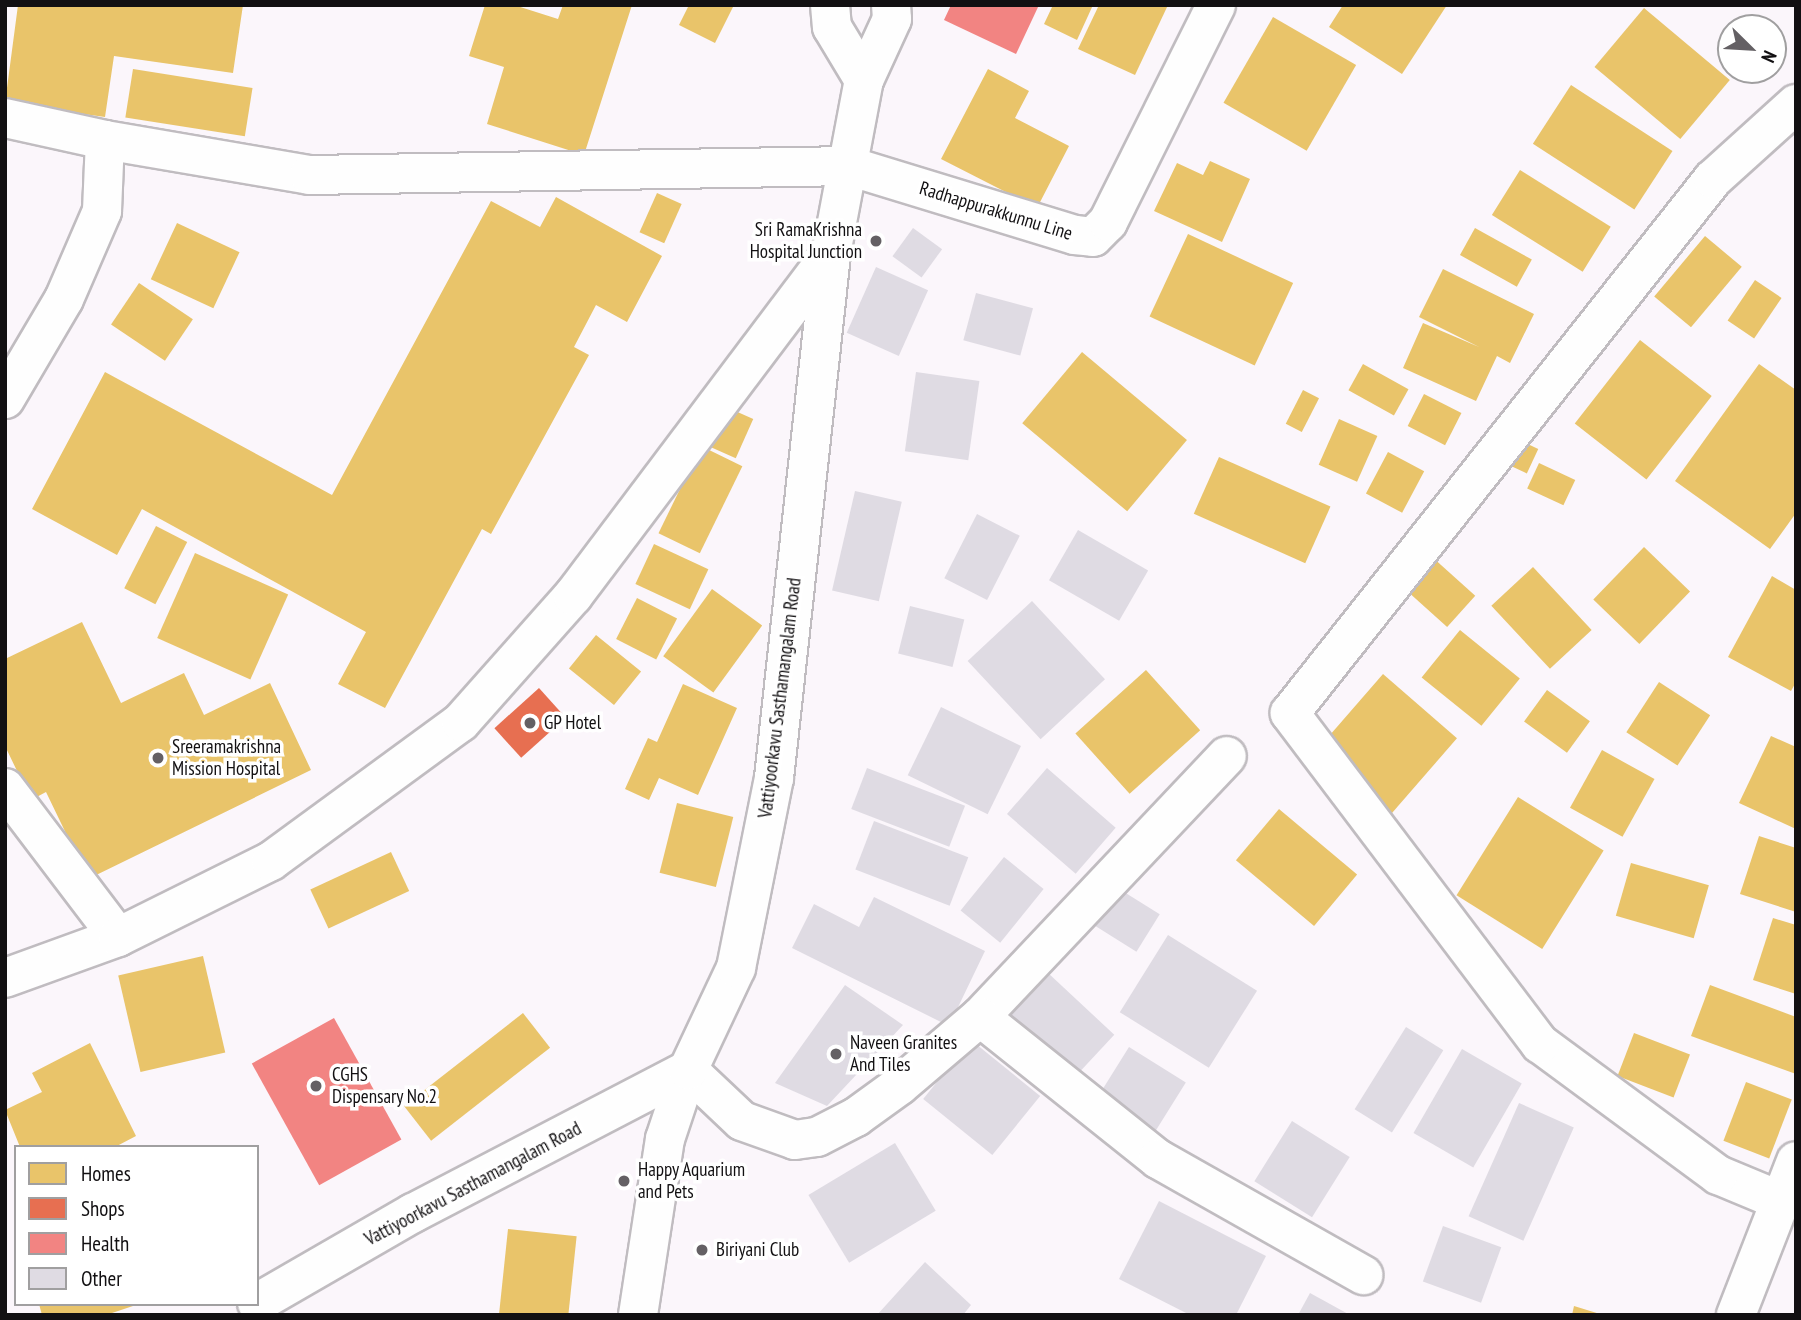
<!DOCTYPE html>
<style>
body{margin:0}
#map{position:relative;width:1801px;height:1320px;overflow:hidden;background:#fbf6fb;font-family:"PT Sans Narrow",sans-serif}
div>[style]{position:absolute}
.homes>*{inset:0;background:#e9c46a;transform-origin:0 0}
.shops>*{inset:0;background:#e76f51;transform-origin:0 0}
.health>*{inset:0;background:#f28482;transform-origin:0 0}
.building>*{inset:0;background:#dfdbe3;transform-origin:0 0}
.roads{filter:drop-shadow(2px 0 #c0bcc0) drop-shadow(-2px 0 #c0bcc0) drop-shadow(0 2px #c0bcc0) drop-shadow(0 -2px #c0bcc0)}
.minor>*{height:38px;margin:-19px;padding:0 19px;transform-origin:19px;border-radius:19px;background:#fefefe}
.major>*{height:38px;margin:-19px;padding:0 19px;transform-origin:19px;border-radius:19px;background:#fefefe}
.dots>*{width:19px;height:19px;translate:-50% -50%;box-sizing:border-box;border:4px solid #fff;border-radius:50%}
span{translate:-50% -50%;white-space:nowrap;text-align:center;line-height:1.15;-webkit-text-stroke:7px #fff;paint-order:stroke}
.street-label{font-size:19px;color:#121012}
.poi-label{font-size:19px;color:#121012}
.right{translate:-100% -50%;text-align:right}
.left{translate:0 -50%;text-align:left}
.frame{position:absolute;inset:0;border:7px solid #121012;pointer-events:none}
.legend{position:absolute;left:14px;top:1145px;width:245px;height:161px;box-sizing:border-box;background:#fff;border:2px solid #a09fa0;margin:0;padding:9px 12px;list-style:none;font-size:21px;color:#121012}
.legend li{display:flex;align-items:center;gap:14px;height:35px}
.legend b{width:35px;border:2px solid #a09fa0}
.north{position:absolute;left:1717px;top:14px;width:70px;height:70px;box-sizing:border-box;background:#fff;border:2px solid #a09fa0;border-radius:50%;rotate:114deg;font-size:19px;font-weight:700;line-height:28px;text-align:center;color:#121012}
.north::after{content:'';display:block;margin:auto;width:24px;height:32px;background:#646064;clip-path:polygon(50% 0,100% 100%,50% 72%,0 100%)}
</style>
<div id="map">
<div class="homes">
<div style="clip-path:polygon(18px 5px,243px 5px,233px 73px,114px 56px,105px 117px,5px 103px)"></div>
<div style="clip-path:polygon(485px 5px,514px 5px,558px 19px,563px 5px,632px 5px,584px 155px,487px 124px,504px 67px,469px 56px)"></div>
<div style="clip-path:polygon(689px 5px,734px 5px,715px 43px,679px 25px)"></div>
<div style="clip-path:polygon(1053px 5px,1093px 5px,1077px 40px,1044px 24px)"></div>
<div style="clip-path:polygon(1099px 5px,1168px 5px,1135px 75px,1078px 49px)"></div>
<div style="clip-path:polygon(1343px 5px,1447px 5px,1402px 74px,1329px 27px)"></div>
<div style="left:1644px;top:8px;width:112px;height:77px;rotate:40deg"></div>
<div style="left:1273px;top:17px;width:96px;height:99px;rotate:30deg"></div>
<div style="left:133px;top:69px;width:121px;height:49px;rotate:9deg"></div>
<div style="clip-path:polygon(988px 69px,1029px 91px,1015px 118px,1069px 146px,1037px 208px,941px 159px)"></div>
<div style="left:1571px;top:85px;width:121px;height:70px;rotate:33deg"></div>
<div style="clip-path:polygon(1210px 161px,1250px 179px,1222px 242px,1154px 211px,1177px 163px,1203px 175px)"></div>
<div style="left:1520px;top:170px;width:107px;height:53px;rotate:32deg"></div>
<div style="left:657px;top:193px;width:27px;height:43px;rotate:24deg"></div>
<div style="clip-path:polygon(556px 197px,662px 256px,627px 322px,596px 305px,574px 347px,589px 355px,491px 534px,482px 529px,385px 708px,338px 684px,366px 632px,142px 509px,117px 555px,32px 509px,105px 372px,332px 495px,491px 201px,540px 227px)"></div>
<div style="left:177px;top:223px;width:69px;height:62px;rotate:25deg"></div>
<div style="left:1475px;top:228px;width:65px;height:31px;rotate:29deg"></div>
<div style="left:1188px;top:234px;width:116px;height:91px;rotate:25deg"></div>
<div style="left:1705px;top:236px;width:48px;height:79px;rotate:40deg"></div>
<div style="clip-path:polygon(1443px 269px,1534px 314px,1510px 363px,1497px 356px,1476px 401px,1403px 368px,1423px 323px,1479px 347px,1419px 317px)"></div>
<div style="left:1755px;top:280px;width:32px;height:49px;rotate:34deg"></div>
<div style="left:139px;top:283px;width:65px;height:50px;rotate:34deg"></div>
<div style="left:1640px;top:340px;width:91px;height:106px;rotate:38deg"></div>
<div style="left:1082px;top:352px;width:137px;height:93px;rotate:40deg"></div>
<div style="left:1363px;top:364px;width:52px;height:30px;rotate:29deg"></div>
<div style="clip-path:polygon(1759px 364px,1796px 390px,1796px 513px,1770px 549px,1675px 481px)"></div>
<div style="left:1303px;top:390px;width:18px;height:38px;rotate:27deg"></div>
<div style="left:1424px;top:394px;width:42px;height:36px;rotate:27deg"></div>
<div style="left:724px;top:406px;width:32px;height:43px;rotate:24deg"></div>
<div style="left:1339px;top:419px;width:42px;height:50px;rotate:24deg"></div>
<div style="left:1502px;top:432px;width:40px;height:27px;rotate:25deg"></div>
<div style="left:701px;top:446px;width:46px;height:97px;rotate:26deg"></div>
<div style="left:1388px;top:452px;width:41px;height:47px;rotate:28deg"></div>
<div style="left:1219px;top:457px;width:122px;height:62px;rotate:24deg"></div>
<div style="left:1539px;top:463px;width:40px;height:28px;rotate:25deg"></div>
<div style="left:156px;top:526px;width:35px;height:70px;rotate:27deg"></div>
<div style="left:654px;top:544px;width:60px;height:44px;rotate:25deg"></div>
<div style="left:1421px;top:547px;width:73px;height:42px;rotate:42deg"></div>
<div style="left:1644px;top:547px;width:64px;height:73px;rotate:44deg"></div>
<div style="left:195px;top:553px;width:102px;height:93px;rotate:24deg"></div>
<div style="left:1533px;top:567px;width:86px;height:57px;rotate:47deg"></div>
<div style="clip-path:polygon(1772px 576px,1796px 590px,1796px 682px,1791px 691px,1728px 657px)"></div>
<div style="left:712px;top:589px;width:62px;height:83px;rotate:36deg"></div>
<div style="left:637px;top:598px;width:45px;height:46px;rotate:27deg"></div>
<div style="clip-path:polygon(82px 622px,121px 703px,184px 673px,204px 715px,270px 683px,311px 770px,88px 879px,46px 792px,31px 800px,5px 746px,5px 659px)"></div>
<div style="left:1460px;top:630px;width:77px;height:61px;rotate:39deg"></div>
<div style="left:596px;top:635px;width:58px;height:43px;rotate:39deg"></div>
<div style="left:1146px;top:670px;width:81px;height:95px;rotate:48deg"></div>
<div style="left:1383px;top:674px;width:98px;height:102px;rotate:41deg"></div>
<div style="left:1659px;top:682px;width:61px;height:60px;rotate:33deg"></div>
<div style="clip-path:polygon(683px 684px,737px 708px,698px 795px,659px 778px,649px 800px,625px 789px,648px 738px,657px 742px)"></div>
<div style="left:1547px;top:690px;width:53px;height:39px;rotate:36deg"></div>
<div style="clip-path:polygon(1771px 736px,1796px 747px,1796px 829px,1739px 803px)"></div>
<div style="left:1602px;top:750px;width:60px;height:66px;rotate:29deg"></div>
<div style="left:1518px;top:797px;width:101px;height:116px;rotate:32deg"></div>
<div style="left:677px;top:803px;width:58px;height:72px;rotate:14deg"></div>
<div style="left:1279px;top:809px;width:102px;height:67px;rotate:40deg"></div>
<div style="clip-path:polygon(1759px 836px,1796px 848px,1796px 912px,1740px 894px)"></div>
<div style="left:391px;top:852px;width:43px;height:89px;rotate:65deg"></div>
<div style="left:1631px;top:863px;width:81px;height:55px;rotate:16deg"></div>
<div style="clip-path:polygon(1773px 918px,1796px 925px,1796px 994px,1753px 980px)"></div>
<div style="left:203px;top:956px;width:99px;height:87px;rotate:77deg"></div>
<div style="clip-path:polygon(1710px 985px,1796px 1017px,1796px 1074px,1691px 1036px)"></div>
<div style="left:523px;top:1013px;width:44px;height:151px;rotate:52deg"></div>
<div style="left:1634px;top:1033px;width:60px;height:46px;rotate:21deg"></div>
<div style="clip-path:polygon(90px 1043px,136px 1136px,115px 1147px,20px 1147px,5px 1110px,42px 1092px,32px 1073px)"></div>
<div style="left:1746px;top:1082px;width:49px;height:63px;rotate:21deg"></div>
<div style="left:508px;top:1229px;width:69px;height:86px;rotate:6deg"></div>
<div style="clip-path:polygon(39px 1304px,135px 1304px,136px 1305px,106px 1315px,42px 1315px)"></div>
<div style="clip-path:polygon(1574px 1306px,1600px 1314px,1600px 1315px,1572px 1315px)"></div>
</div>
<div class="shops">
<div style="left:539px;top:688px;width:40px;height:60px;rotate:48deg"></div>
</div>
<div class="health">
<div style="clip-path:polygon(951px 5px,1039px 5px,1016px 54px,944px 20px)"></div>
<div style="left:334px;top:1018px;width:139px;height:94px;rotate:61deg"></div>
</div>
<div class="building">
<div style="left:913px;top:228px;width:36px;height:35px;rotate:36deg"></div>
<div style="left:876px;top:267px;width:57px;height:72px;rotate:24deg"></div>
<div style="left:976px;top:293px;width:59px;height:49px;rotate:15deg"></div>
<div style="left:916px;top:372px;width:64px;height:80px;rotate:8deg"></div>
<div style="left:855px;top:491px;width:48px;height:102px;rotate:13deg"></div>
<div style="left:977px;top:514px;width:48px;height:72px;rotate:27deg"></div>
<div style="left:1078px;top:530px;width:81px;height:58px;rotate:30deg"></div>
<div style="left:1032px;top:601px;width:107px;height:88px;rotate:47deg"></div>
<div style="left:910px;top:606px;width:56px;height:49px;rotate:14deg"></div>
<div style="left:941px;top:707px;width:89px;height:76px;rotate:26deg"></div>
<div style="left:867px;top:768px;width:105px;height:44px;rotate:21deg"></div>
<div style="left:1047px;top:768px;width:91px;height:61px;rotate:41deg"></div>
<div style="left:874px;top:821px;width:101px;height:52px;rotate:21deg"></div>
<div style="left:1004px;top:857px;width:51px;height:69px;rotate:39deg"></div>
<div style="left:1108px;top:882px;width:61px;height:44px;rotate:32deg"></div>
<div style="clip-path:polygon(874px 897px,985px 951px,949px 1026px,792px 948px,814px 904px,859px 927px)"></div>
<div style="left:1168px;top:935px;width:105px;height:91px;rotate:32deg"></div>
<div style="left:1047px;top:972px;width:92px;height:56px;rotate:43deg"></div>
<div style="clip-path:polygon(845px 985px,903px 1025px,827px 1106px,775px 1083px)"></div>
<div style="left:1406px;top:1027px;width:44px;height:97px;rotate:32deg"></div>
<div style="left:971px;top:1040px;width:89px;height:76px;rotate:39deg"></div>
<div style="left:1129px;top:1047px;width:67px;height:64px;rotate:32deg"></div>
<div style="left:1462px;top:1049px;width:69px;height:97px;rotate:30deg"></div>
<div style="left:1519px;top:1103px;width:60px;height:124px;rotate:24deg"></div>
<div style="left:1292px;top:1121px;width:68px;height:71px;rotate:32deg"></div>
<div style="left:895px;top:1143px;width:79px;height:101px;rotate:59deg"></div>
<div style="clip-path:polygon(1159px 1201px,1266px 1256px,1236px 1315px,1190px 1315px,1119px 1279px)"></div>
<div style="left:1443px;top:1226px;width:62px;height:59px;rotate:20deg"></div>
<div style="clip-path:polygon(925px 1262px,971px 1305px,963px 1315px,877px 1315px)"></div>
<div style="clip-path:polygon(1310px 1293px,1350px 1315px,1298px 1315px)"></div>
</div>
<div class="roads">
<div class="minor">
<div style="left:5px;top:118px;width:102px;rotate:12.4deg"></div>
<div style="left:105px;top:140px;width:207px;rotate:9.7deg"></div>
<div style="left:309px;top:175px;width:540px;rotate:-0.95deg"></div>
<div style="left:849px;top:166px;width:236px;rotate:17deg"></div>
<div style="left:1075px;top:235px;width:18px;rotate:6deg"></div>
<div style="left:1093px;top:237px;width:21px;rotate:-45deg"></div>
<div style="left:1108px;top:222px;width:242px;rotate:-63.5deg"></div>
<div style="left:5px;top:399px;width:116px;rotate:-59.5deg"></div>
<div style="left:64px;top:299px;width:96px;rotate:-66.6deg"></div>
<div style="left:102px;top:211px;width:71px;rotate:-87.6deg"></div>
<div style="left:5px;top:788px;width:187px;rotate:52.8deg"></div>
<div style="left:5px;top:978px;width:120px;rotate:-19.9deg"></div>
<div style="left:118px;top:937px;width:171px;rotate:-26.4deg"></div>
<div style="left:271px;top:861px;width:235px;rotate:-36.2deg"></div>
<div style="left:461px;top:722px;width:169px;rotate:-48.4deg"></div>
<div style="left:573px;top:596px;width:428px;rotate:-53deg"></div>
<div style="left:980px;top:1017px;width:359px;rotate:-46.6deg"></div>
<div style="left:688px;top:1070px;width:74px;rotate:43.4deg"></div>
<div style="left:742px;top:1121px;width:56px;rotate:19.7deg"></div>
<div style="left:795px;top:1140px;width:22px;rotate:-8deg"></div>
<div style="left:817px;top:1137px;width:44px;rotate:-27.1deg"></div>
<div style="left:856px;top:1117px;width:54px;rotate:-36deg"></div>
<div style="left:900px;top:1085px;width:105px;rotate:-40.4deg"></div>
<div style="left:980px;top:1017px;width:228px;rotate:38.6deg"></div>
<div style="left:1158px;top:1159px;width:236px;rotate:29.5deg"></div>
<div style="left:1783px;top:1202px;width:70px;rotate:-157.4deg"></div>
<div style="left:1718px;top:1175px;width:221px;rotate:-143.6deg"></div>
<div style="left:1540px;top:1044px;width:415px;rotate:-127.1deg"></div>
<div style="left:1290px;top:713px;width:681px;rotate:-51.62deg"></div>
<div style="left:1713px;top:179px;width:112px;rotate:-42.1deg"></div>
<div style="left:1736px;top:1315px;width:165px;rotate:-68.7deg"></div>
</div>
<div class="major">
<div style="left:830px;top:5px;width:22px;rotate:85deg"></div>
<div style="left:832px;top:27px;width:62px;rotate:58.9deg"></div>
<div style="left:257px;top:1303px;width:180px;rotate:-30deg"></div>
<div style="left:413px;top:1213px;width:310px;rotate:-27.5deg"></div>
<div style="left:638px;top:1315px;width:178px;rotate:-81.3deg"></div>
<div style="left:665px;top:1139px;width:73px;rotate:-71.6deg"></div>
<div style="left:688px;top:1070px;width:113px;rotate:-64.8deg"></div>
<div style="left:736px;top:968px;width:194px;rotate:-78.7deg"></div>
<div style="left:774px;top:778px;width:527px;rotate:-83.79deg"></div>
<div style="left:831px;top:254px;width:177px;rotate:-79.3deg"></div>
<div style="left:864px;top:80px;width:67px;rotate:-65.3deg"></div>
<div style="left:892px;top:19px;width:14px;rotate:-94deg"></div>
</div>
</div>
<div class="dots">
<div style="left:876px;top:241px;background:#646064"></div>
<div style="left:530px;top:723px;background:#646064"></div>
<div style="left:158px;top:758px;background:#646064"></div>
<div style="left:836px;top:1054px;background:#646064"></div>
<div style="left:316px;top:1086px;background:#646064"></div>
<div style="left:624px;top:1181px;background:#646064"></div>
<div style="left:702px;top:1250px;background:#646064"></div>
</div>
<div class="street-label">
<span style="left:996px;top:211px;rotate:17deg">Radhappurakkunnu Line</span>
<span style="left:780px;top:698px;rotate:-83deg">Vattiyoorkavu Sasthamangalam Road</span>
<span style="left:473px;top:1184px;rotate:-28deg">Vattiyoorkavu Sasthamangalam Road</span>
</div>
<div class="poi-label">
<span class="right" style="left:862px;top:241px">Sri RamaKrishna<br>Hospital Junction</span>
<span class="left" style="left:544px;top:723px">GP Hotel</span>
<span class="left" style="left:172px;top:758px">Sreeramakrishna<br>Mission Hospital</span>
<span class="left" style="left:850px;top:1054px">Naveen Granites<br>And Tiles</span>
<span class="left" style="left:332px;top:1086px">CGHS<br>Dispensary No.2</span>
<span class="left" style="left:638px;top:1181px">Happy Aquarium<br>and Pets</span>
<span class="left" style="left:716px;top:1250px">Biriyani Club</span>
</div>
<div class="frame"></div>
<ul class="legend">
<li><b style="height:19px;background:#e9c46a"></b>Homes</li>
<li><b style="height:19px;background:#e76f51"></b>Shops</li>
<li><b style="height:19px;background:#f28482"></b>Health</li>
<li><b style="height:19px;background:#dfdbe3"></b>Other</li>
</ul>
<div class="north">N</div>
</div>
